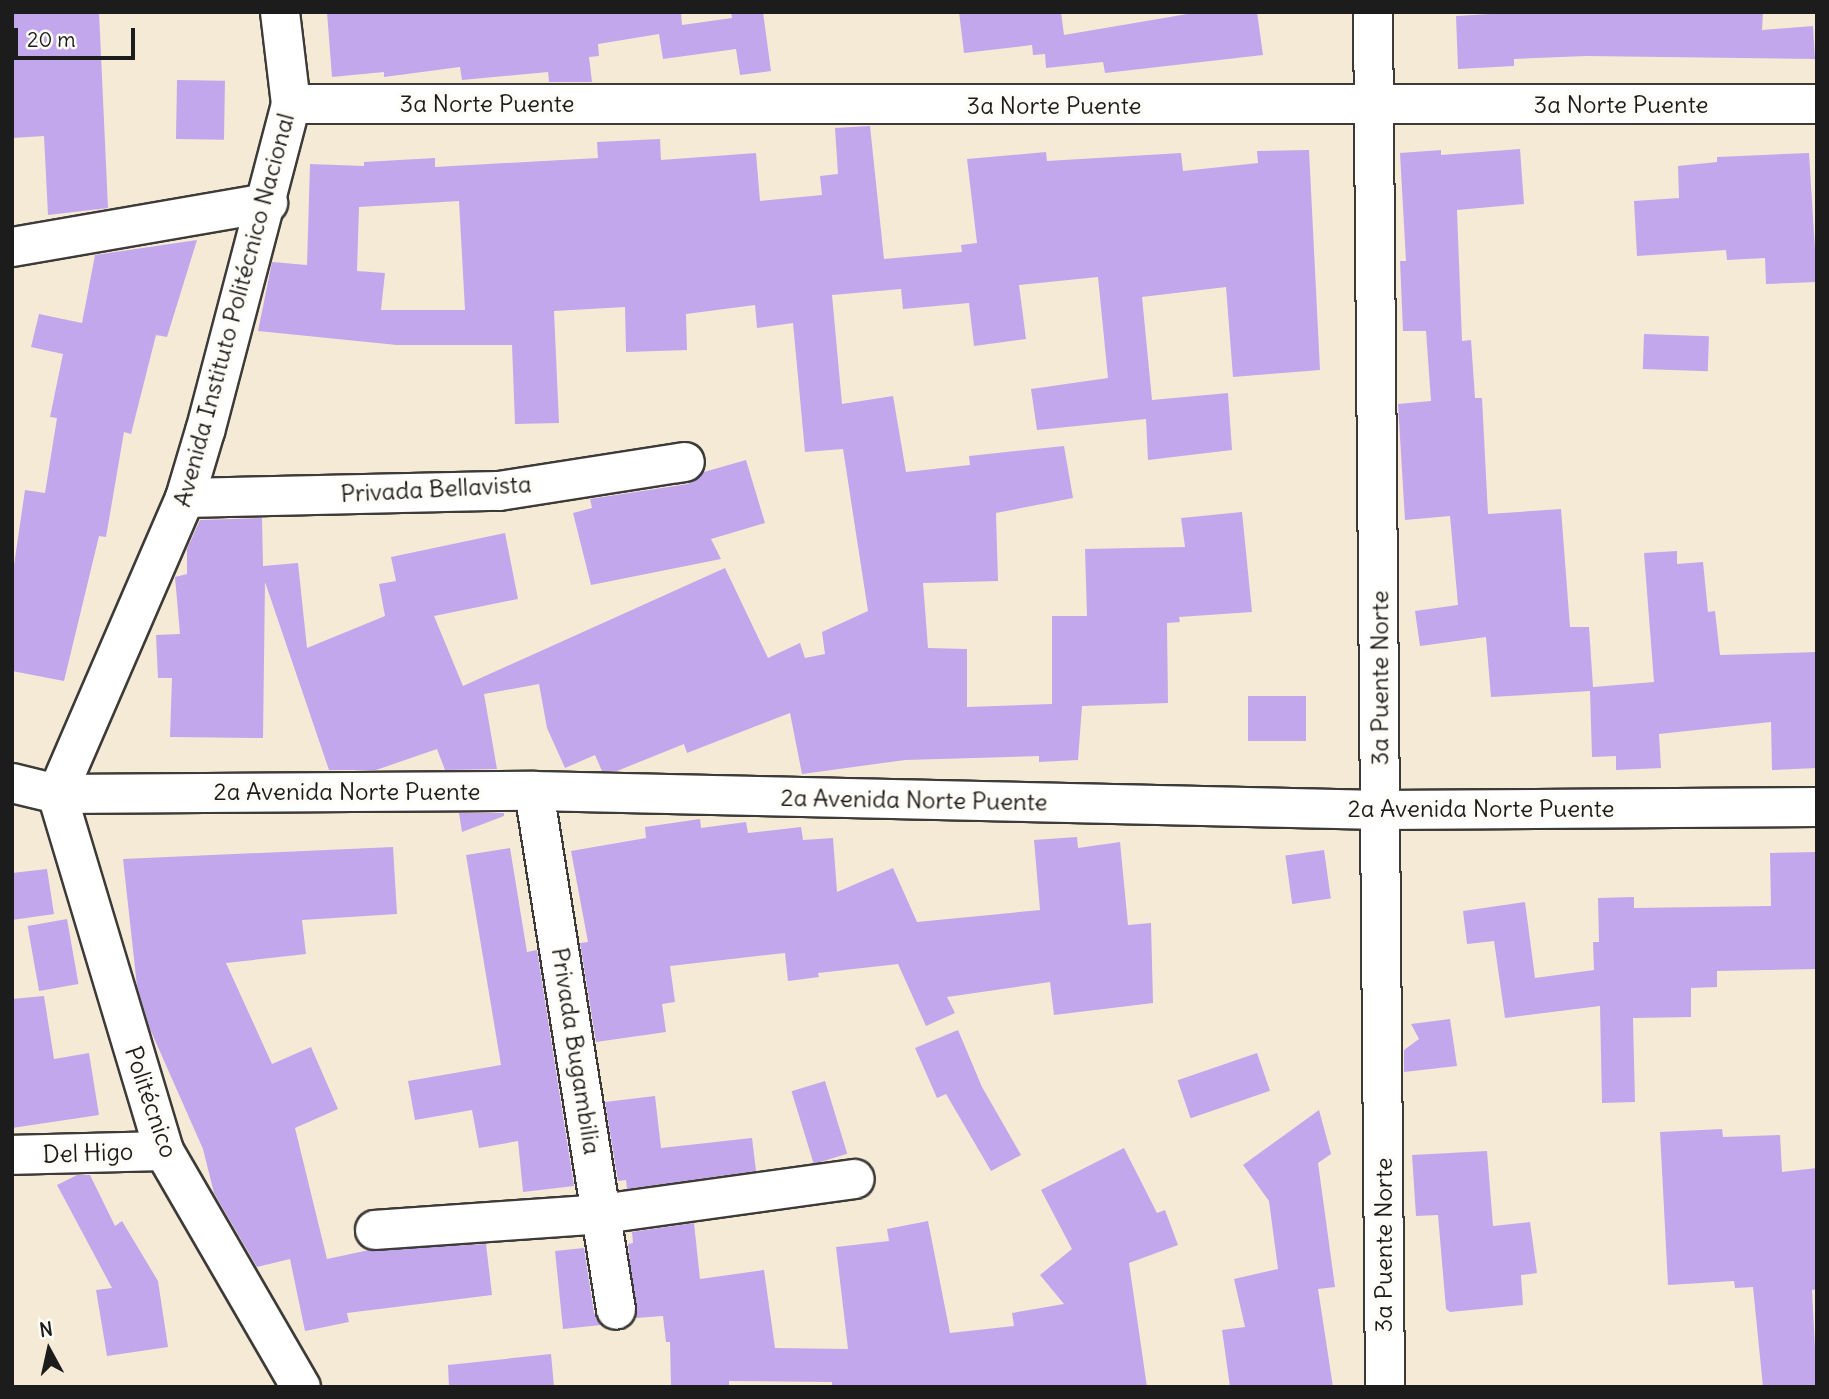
<!DOCTYPE html>
<meta charset="utf-8">
<style>
body{margin:0}
#map{position:relative;width:1829px;height:1399px;overflow:hidden;background:#f5ead6;font-family:Delius,sans-serif}
div>[style]{position:absolute}
.building>*{inset:0;background:#c3a7ec;transform-origin:0 0}
.roads{filter:drop-shadow(2px 0 #3d3b38) drop-shadow(-2px 0 #3d3b38) drop-shadow(0 2px #3d3b38) drop-shadow(0 -2px #3d3b38)}
.street>*{height:38px;margin:-19px;padding:0 19px;transform-origin:19px;border-radius:19px;background:#fff}
.secondary>*{height:38px;margin:-19px;padding:0 19px;transform-origin:19px;border-radius:19px;background:#fff}
span{translate:-50% -50%;white-space:nowrap;text-align:center;line-height:1.15;-webkit-text-stroke:7px #fdfcf7;paint-order:stroke}
.street-label{font-size:24px;color:#1c1c1c}
.frame{position:absolute;inset:0;border:14px solid #1c1c1c;pointer-events:none}
.north{position:absolute;left:14px;top:1315px;width:70px;height:70px;-webkit-text-stroke:5px #fdfcf7;paint-order:stroke;rotate:352deg;font-size:19px;font-weight:700;line-height:28px;text-align:center;color:#1c1c1c}
.north::after{content:'';display:block;margin:auto;width:24px;height:32px;background:#1c1c1c;clip-path:polygon(50% 0,100% 100%,50% 72%,0 100%)}
.scale{position:absolute;left:14px;top:28px;width:121px;height:32px;box-sizing:border-box;border:4px solid #1c1c1c;border-top:0;padding-left:9px;font-size:21px;line-height:24px;white-space:nowrap;color:#1c1c1c;-webkit-text-stroke:5px #fdfcf7;paint-order:stroke}
</style>
<div id="map">
<div class="building">
<div style="clip-path:polygon(12px 12px,99px 12px,108px 208px,48px 215px,44px 136px,12px 138px)"></div>
<div style="clip-path:polygon(327px 12px,681px 12px,682px 25px,732px 18px,731px 12px,763px 12px,771px 71px,740px 75px,736px 49px,663px 59px,659px 34px,598px 44px,599px 56px,589px 57px,592px 82px,549px 82px,548px 72px,462px 80px,460px 67px,384px 77px,384px 72px,332px 77px)"></div>
<div style="clip-path:polygon(959px 12px,1061px 12px,1064px 35px,1199px 12px,1257px 12px,1263px 55px,1105px 73px,1103px 62px,1046px 68px,1045px 54px,1033px 55px,1032px 45px,964px 53px)"></div>
<div style="clip-path:polygon(1523px 12px,1763px 12px,1762px 30px,1813px 26px,1815px 59px,1586px 56px,1514px 59px,1514px 66px,1458px 69px,1456px 16px)"></div>
<div style="left:177px;top:80px;width:48px;height:59px;rotate:1deg"></div>
<div style="clip-path:polygon(evenodd,870px 126px,884px 259px,962px 252px,961px 245px,977px 243px,967px 159px,1046px 152px,1047px 161px,1181px 153px,1183px 171px,1258px 163px,1257px 151px,1309px 150px,1320px 370px,1233px 377px,1226px 287px,1142px 297px,1152px 400px,1228px 393px,1232px 450px,1148px 460px,1146px 419px,1037px 430px,1031px 389px,1108px 378px,1098px 277px,1019px 285px,1026px 339px,974px 346px,969px 303px,903px 309px,901px 289px,832px 295px,842px 404px,893px 396px,906px 472px,970px 465px,969px 456px,1064px 446px,1073px 498px,996px 513px,998px 581px,923px 583px,928px 648px,967px 649px,967px 707px,1052px 704px,1052px 616px,1087px 616px,1085px 549px,1185px 547px,1181px 518px,1242px 512px,1252px 612px,1179px 617px,1180px 622px,1167px 623px,1168px 703px,1082px 706px,1078px 760px,1039px 762px,1039px 756px,905px 760px,802px 774px,790px 713px,687px 753px,684px 744px,617px 771px,602px 771px,595px 755px,565px 768px,547px 728px,539px 684px,484px 694px,497px 769px,445px 770px,437px 749px,376px 770px,329px 770px,265px 582px,263px 738px,170px 737px,172px 678px,158px 678px,156px 635px,180px 634px,175px 577px,187px 574px,187px 549px,200px 520px,262px 518px,263px 566px,298px 563px,307px 648px,385px 616px,379px 584px,396px 581px,391px 557px,505px 533px,518px 599px,434px 616px,463px 686px,725px 568px,768px 658px,800px 643px,805px 658px,825px 654px,822px 632px,868px 611px,843px 449px,805px 452px,793px 323px,757px 328px,755px 305px,686px 314px,687px 350px,626px 352px,625px 307px,554px 311px,559px 423px,515px 424px,512px 345px,397px 345px,258px 331px,272px 262px,307px 265px,310px 164px,364px 166px,364px 162px,435px 158px,435px 167px,598px 158px,597px 142px,660px 139px,661px 160px,756px 153px,760px 201px,822px 195px,820px 176px,838px 174px,835px 128px,870px 126px,459px 201px,465px 310px,381px 310px,385px 273px,357px 271px,359px 207px,459px 201px)"></div>
<div style="clip-path:polygon(1520px 149px,1524px 204px,1457px 210px,1462px 341px,1471px 340px,1475px 398px,1482px 398px,1488px 514px,1561px 509px,1570px 627px,1589px 627px,1593px 687px,1654px 682px,1644px 553px,1677px 551px,1677px 564px,1703px 562px,1708px 612px,1715px 611px,1720px 655px,1817px 652px,1817px 768px,1772px 770px,1771px 722px,1659px 734px,1661px 768px,1616px 770px,1616px 756px,1592px 757px,1590px 691px,1491px 697px,1486px 637px,1420px 646px,1415px 611px,1458px 605px,1450px 516px,1405px 520px,1398px 404px,1431px 401px,1426px 331px,1403px 331px,1400px 261px,1406px 261px,1400px 153px,1441px 150px,1441px 155px)"></div>
<div style="clip-path:polygon(1809px 153px,1817px 282px,1766px 284px,1765px 258px,1727px 260px,1726px 250px,1637px 256px,1634px 201px,1679px 198px,1678px 166px,1717px 162px,1717px 157px)"></div>
<div style="clip-path:polygon(197px 240px,167px 337px,156px 335px,131px 434px,124px 432px,106px 537px,99px 536px,64px 681px,12px 671px,12px 579px,25px 490px,45px 493px,57px 418px,50px 417px,63px 354px,31px 347px,39px 314px,82px 323px,95px 255px)"></div>
<div style="left:1644px;top:334px;width:65px;height:35px;rotate:2deg"></div>
<div style="clip-path:polygon(746px 460px,765px 523px,711px 539px,721px 559px,591px 585px,573px 513px,592px 508px,590px 499px,688px 484px,704px 472px)"></div>
<div style="left:1306px;top:696px;width:45px;height:58px;rotate:90deg"></div>
<div style="clip-path:polygon(459px 813px,504px 813px,504px 816px,462px 832px)"></div>
<div style="clip-path:polygon(700px 819px,701px 828px,746px 822px,748px 833px,801px 827px,803px 840px,833px 838px,837px 892px,893px 868px,917px 922px,1040px 910px,1034px 840px,1077px 837px,1078px 848px,1120px 842px,1128px 925px,1151px 923px,1153px 1003px,1054px 1015px,1050px 982px,947px 997px,955px 1013px,926px 1026px,898px 964px,818px 973px,819px 977px,788px 981px,785px 953px,670px 966px,675px 1002px,662px 1004px,666px 1032px,596px 1042px,580px 943px,588px 942px,571px 851px,646px 838px,645px 827px)"></div>
<div style="clip-path:polygon(393px 847px,397px 914px,302px 920px,306px 954px,226px 963px,272px 1064px,311px 1047px,338px 1109px,295px 1128px,327px 1259px,369px 1250px,486px 1244px,492px 1295px,347px 1313px,349px 1322px,305px 1331px,290px 1259px,257px 1267px,214px 1193px,203px 1149px,150px 1029px,137px 986px,123px 859px)"></div>
<div style="clip-path:polygon(510px 848px,527px 952px,537px 950px,574px 1186px,523px 1192px,518px 1141px,479px 1148px,472px 1110px,415px 1120px,408px 1081px,501px 1065px,466px 855px)"></div>
<div style="left:1324px;top:850px;width:49px;height:39px;rotate:82deg"></div>
<div style="clip-path:polygon(1817px 852px,1817px 969px,1717px 971px,1717px 987px,1691px 988px,1691px 1017px,1633px 1018px,1635px 1102px,1602px 1103px,1600px 1006px,1505px 1018px,1494px 941px,1467px 944px,1463px 911px,1525px 902px,1535px 978px,1594px 970px,1593px 942px,1599px 942px,1598px 898px,1634px 897px,1634px 908px,1771px 906px,1770px 853px)"></div>
<div style="clip-path:polygon(47px 869px,54px 914px,12px 920px,12px 873px)"></div>
<div style="left:67px;top:919px;width:66px;height:40px;rotate:80deg"></div>
<div style="clip-path:polygon(44px 996px,54px 1059px,89px 1053px,99px 1115px,12px 1128px,12px 999px)"></div>
<div style="clip-path:polygon(1450px 1019px,1457px 1066px,1404px 1072px,1404px 1050px,1419px 1039px,1411px 1024px)"></div>
<div style="clip-path:polygon(958px 1030px,982px 1087px,1021px 1155px,991px 1171px,946px 1094px,937px 1098px,915px 1048px)"></div>
<div style="left:1257px;top:1053px;width:40px;height:84px;rotate:71deg"></div>
<div style="left:825px;top:1081px;width:76px;height:35px;rotate:73deg"></div>
<div style="clip-path:polygon(655px 1096px,661px 1148px,752px 1138px,756px 1171px,627px 1189px,626px 1180px,618px 1181px,605px 1102px)"></div>
<div style="clip-path:polygon(1319px 1110px,1331px 1154px,1318px 1163px,1335px 1287px,1318px 1289px,1333px 1387px,1230px 1387px,1222px 1330px,1245px 1327px,1234px 1279px,1278px 1269px,1269px 1201px,1243px 1165px)"></div>
<div style="clip-path:polygon(1722px 1129px,1723px 1137px,1780px 1135px,1782px 1172px,1817px 1168px,1817px 1289px,1812px 1290px,1817px 1387px,1763px 1387px,1753px 1287px,1735px 1288px,1734px 1281px,1668px 1285px,1660px 1132px)"></div>
<div style="clip-path:polygon(1124px 1148px,1157px 1213px,1165px 1210px,1178px 1245px,1129px 1263px,1147px 1387px,832px 1387px,832px 1382px,729px 1381px,729px 1387px,671px 1387px,670px 1342px,666px 1342px,663px 1316px,636px 1318px,628px 1244px,633px 1243px,632px 1232px,694px 1223px,700px 1279px,764px 1270px,775px 1348px,848px 1349px,836px 1247px,889px 1241px,887px 1229px,928px 1221px,950px 1333px,1014px 1326px,1012px 1313px,1064px 1304px,1040px 1275px,1072px 1249px,1041px 1190px)"></div>
<div style="clip-path:polygon(1487px 1151px,1493px 1226px,1530px 1222px,1537px 1273px,1521px 1275px,1523px 1305px,1450px 1312px,1446px 1309px,1438px 1215px,1416px 1216px,1412px 1155px)"></div>
<div style="clip-path:polygon(77px 1175px,90px 1175px,115px 1226px,122px 1221px,158px 1281px,168px 1347px,107px 1356px,96px 1290px,112px 1288px,57px 1185px)"></div>
<div style="clip-path:polygon(584px 1248px,594px 1313px,601px 1325px,563px 1329px,555px 1251px)"></div>
<div style="clip-path:polygon(551px 1354px,554px 1387px,449px 1387px,448px 1365px)"></div>
</div>
<div class="roads">
<div class="street">
<div style="left:1373px;top:12px;width:1375px;rotate:89.5deg"></div>
<div style="left:291px;top:104px;width:1526px"></div>
<div style="left:12px;top:247px;width:260px;rotate:-9.8deg"></div>
<div style="left:185px;top:498px;width:314px;rotate:-1.3deg"></div>
<div style="left:499px;top:491px;width:188px;rotate:-8.9deg"></div>
<div style="left:12px;top:783px;width:46px;rotate:13.7deg"></div>
<div style="left:57px;top:794px;width:477px;rotate:-0.4deg"></div>
<div style="left:534px;top:791px;width:847px;rotate:1.29deg"></div>
<div style="left:1381px;top:810px;width:436px;rotate:-0.4deg"></div>
<div style="left:534px;top:791px;width:525px;rotate:81.02deg"></div>
<div style="left:12px;top:1155px;width:152px;rotate:-1.5deg"></div>
<div style="left:375px;top:1230px;width:228px;rotate:-4deg"></div>
<div style="left:602px;top:1214px;width:255px;rotate:-7.9deg"></div>
</div>
<div class="secondary">
<div style="left:280px;top:12px;width:93px;rotate:83.2deg"></div>
<div style="left:291px;top:104px;width:338px;rotate:104.7deg"></div>
<div style="left:205px;top:431px;width:70px;rotate:106.6deg"></div>
<div style="left:185px;top:498px;width:322px;rotate:113.4deg"></div>
<div style="left:57px;top:794px;width:373px;rotate:73.3deg"></div>
<div style="left:164px;top:1151px;width:273px;rotate:59.9deg"></div>
</div>
</div>
<div class="street-label">
<span style="left:487px;top:104px">3a Norte Puente</span>
<span style="left:1621px;top:105px">3a Norte Puente</span>
<span style="left:1054px;top:106px">3a Norte Puente</span>
<span style="left:234px;top:310px;rotate:-75deg">Avenida Instituto Politécnico Nacional</span>
<span style="left:436px;top:489px;rotate:-3deg">Privada Bellavista</span>
<span style="left:1380px;top:678px;rotate:-90deg">3a Puente Norte</span>
<span style="left:347px;top:792px">2a Avenida Norte Puente</span>
<span style="left:914px;top:800px;rotate:1deg">2a Avenida Norte Puente</span>
<span style="left:1481px;top:809px">2a Avenida Norte Puente</span>
<span style="left:576px;top:1051px;rotate:81deg">Privada Bugambilia</span>
<span style="left:151px;top:1102px;rotate:71deg">Politécnico</span>
<span style="left:88px;top:1153px;rotate:-2deg">Del Higo</span>
<span style="left:1384px;top:1245px;rotate:-90deg">3a Puente Norte</span>
</div>
<div class="frame"></div>
<div class="north">N</div>
<div class="scale">20 m</div>
</div>
